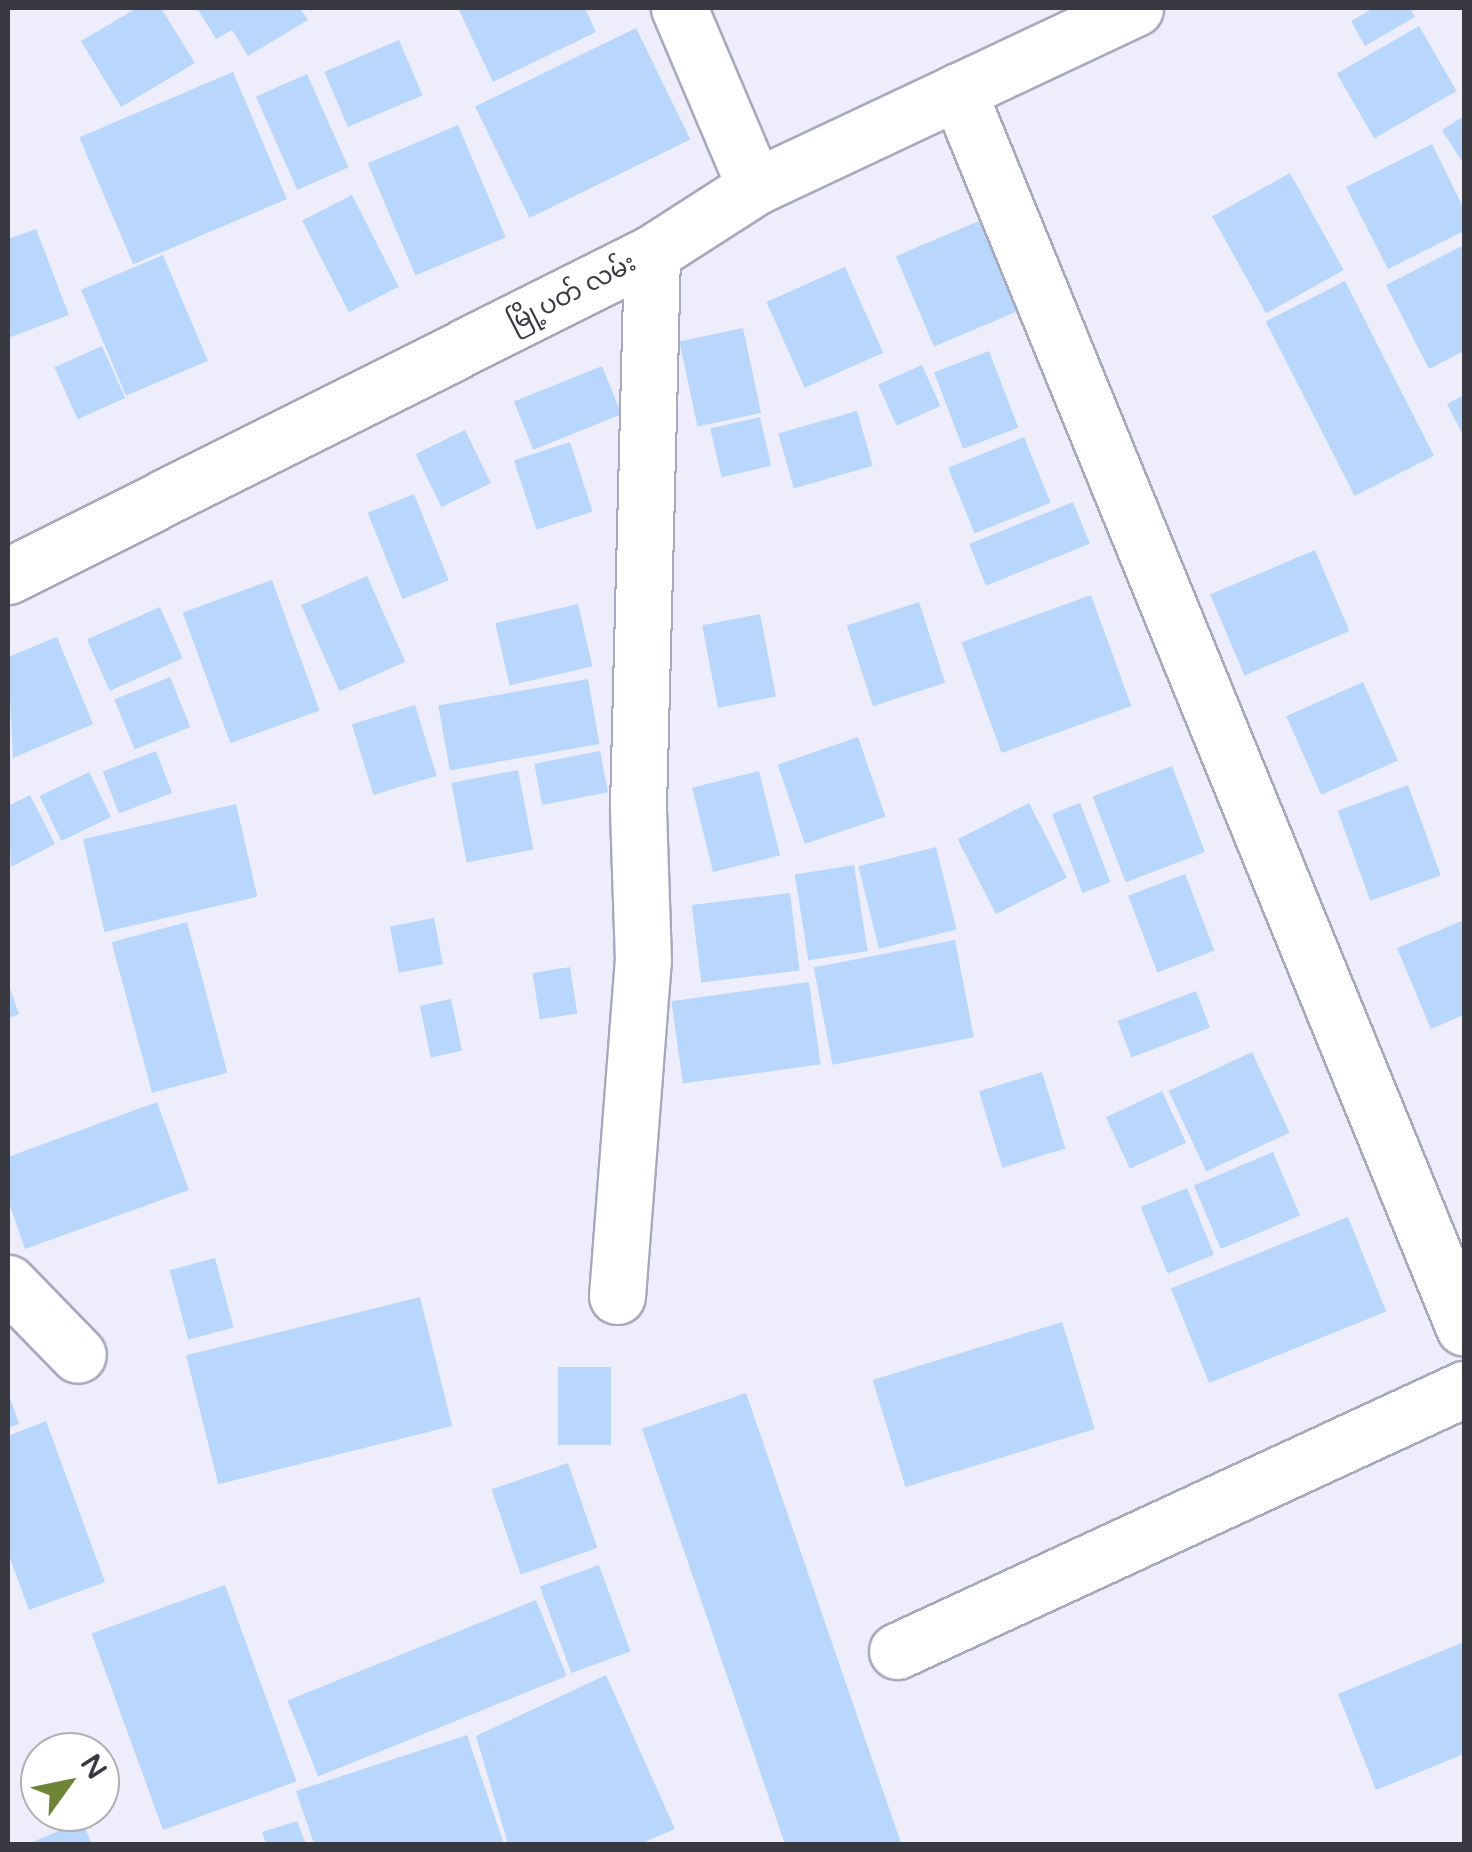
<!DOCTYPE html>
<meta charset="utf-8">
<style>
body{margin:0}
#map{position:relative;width:1472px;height:1852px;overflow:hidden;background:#ededfb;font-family:"Varela Round","Noto Sans Myanmar",sans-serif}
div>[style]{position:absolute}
.building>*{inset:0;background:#b9d7fc;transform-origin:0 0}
.roads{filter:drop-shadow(2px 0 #a8a8be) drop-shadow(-2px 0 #a8a8be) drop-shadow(0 2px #a8a8be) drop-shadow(0 -2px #a8a8be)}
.minor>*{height:55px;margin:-27.5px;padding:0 27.5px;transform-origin:27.5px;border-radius:27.5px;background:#fff}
span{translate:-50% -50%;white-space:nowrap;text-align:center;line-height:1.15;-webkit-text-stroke:10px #fff;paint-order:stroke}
.street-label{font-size:25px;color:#393942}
.frame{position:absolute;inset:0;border:10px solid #393942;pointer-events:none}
.north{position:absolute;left:20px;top:1732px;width:100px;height:100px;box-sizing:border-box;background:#fff;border:2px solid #b0b0b3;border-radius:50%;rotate:57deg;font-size:28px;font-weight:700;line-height:40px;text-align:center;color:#393942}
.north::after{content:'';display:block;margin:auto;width:35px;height:45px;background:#6e8436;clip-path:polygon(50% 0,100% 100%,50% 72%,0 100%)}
</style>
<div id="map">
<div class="building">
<div style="clip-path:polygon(137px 8px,161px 8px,195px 63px,121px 107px,81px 41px)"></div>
<div style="clip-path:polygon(197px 8px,300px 8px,308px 20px,248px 56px,232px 30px,216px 39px)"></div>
<div style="clip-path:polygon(458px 8px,585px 8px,596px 32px,493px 82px)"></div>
<div style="clip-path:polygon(1374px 8px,1410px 8px,1415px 17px,1365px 46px,1351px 21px)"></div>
<div style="left:1419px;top:26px;width:75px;height:95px;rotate:60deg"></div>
<div style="left:636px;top:28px;width:124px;height:179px;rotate:64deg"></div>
<div style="left:399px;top:40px;width:60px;height:81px;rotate:67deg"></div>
<div style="left:233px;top:72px;width:138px;height:167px;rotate:67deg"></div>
<div style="left:307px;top:74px;width:102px;height:56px;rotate:66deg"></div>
<div style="clip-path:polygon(1464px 116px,1464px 165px,1442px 130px)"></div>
<div style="left:458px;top:125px;width:122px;height:98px;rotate:67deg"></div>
<div style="clip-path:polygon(1432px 144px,1464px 209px,1464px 231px,1388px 269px,1346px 187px)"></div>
<div style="left:1290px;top:173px;width:111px;height:89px;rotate:61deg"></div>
<div style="left:352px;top:195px;width:103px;height:56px;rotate:63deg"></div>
<div style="left:986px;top:218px;width:98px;height:98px;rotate:67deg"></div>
<div style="clip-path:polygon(36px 229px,69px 315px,8px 338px,8px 239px)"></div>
<div style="clip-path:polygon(1464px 245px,1464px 351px,1429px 369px,1386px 285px)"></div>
<div style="left:163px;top:255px;width:115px;height:89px;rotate:67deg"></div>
<div style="left:845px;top:267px;width:94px;height:86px;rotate:66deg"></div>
<div style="left:1345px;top:281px;width:196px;height:89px;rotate:63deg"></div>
<div style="left:743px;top:328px;width:87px;height:65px;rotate:78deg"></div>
<div style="left:102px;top:346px;width:57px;height:52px;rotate:66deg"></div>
<div style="left:989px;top:351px;width:82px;height:59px;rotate:69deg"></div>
<div style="left:922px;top:365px;width:45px;height:48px;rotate:66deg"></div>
<div style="left:602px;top:366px;width:52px;height:95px;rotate:68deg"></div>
<div style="clip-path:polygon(1464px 395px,1464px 437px,1447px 404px)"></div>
<div style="left:857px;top:411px;width:57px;height:82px;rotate:74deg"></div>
<div style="left:760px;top:417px;width:50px;height:51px;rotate:77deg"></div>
<div style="left:465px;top:430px;width:59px;height:55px;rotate:64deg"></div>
<div style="left:1024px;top:437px;width:71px;height:82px;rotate:68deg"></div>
<div style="left:570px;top:442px;width:73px;height:59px;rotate:72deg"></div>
<div style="left:414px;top:494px;width:93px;height:50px;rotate:68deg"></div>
<div style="left:1073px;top:502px;width:45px;height:112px;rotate:68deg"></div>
<div style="left:1315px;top:550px;width:88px;height:114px;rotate:67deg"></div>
<div style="left:367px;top:576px;width:94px;height:72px;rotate:66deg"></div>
<div style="left:272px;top:580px;width:139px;height:95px;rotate:70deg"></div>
<div style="left:1091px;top:595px;width:118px;height:138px;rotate:70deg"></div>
<div style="left:919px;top:602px;width:85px;height:76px;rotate:72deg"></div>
<div style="left:578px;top:604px;width:64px;height:85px;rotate:77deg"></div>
<div style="left:160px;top:607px;width:56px;height:80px;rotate:66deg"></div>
<div style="left:760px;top:614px;width:84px;height:59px;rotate:79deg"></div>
<div style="clip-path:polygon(57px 637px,93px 724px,13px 758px,8px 657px)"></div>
<div style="left:170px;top:677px;width:54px;height:60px;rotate:68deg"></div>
<div style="left:588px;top:679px;width:66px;height:152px;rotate:80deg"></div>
<div style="left:1363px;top:682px;width:86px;height:84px;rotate:66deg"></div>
<div style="left:415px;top:705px;width:74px;height:66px;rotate:73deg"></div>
<div style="left:858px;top:737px;width:84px;height:85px;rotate:71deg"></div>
<div style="left:156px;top:751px;width:45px;height:57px;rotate:69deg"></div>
<div style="left:600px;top:751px;width:42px;height:67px;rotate:79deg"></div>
<div style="left:1172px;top:766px;width:92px;height:85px;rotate:69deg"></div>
<div style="left:518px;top:770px;width:81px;height:68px;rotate:79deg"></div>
<div style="left:759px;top:771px;width:87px;height:69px;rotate:76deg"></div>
<div style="left:89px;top:772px;width:50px;height:55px;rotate:64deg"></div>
<div style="left:1408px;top:785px;width:96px;height:75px;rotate:70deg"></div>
<div style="clip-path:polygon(30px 795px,55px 844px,11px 867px,8px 806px)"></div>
<div style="left:1029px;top:803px;width:84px;height:80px;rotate:63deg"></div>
<div style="left:1080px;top:803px;width:85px;height:30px;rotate:69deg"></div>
<div style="left:236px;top:804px;width:95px;height:157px;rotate:77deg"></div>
<div style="left:936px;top:847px;width:85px;height:80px;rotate:76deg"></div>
<div style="left:854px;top:865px;width:87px;height:60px;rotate:81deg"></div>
<div style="left:1185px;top:874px;width:82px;height:61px;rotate:69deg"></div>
<div style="left:790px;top:893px;width:78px;height:99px;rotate:83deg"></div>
<div style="left:434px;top:918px;width:47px;height:45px;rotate:79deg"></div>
<div style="clip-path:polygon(1464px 920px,1464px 1015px,1431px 1029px,1397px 948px)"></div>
<div style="left:187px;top:922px;width:156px;height:78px;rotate:75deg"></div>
<div style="left:955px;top:940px;width:99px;height:144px;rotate:79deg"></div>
<div style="left:570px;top:967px;width:47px;height:38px;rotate:81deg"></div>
<div style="left:809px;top:982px;width:83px;height:139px;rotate:82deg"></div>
<div style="clip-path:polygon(8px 983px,19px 1014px,8px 1018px)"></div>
<div style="left:1196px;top:991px;width:39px;height:84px;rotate:69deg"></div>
<div style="left:451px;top:999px;width:53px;height:32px;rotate:78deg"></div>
<div style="left:1252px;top:1052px;width:89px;height:92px;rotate:65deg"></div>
<div style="left:1042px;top:1072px;width:80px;height:66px;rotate:73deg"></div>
<div style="left:1162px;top:1091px;width:57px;height:62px;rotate:65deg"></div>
<div style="clip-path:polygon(157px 1102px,189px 1190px,25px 1249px,8px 1200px,8px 1157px)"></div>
<div style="left:1273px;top:1152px;width:69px;height:86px;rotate:67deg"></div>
<div style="left:1187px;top:1188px;width:72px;height:50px;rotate:68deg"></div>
<div style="left:1348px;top:1217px;width:102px;height:191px;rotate:68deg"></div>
<div style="left:215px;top:1258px;width:72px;height:47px;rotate:75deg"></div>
<div style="left:420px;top:1297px;width:133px;height:241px;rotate:76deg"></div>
<div style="left:1062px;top:1322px;width:112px;height:198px;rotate:73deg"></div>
<div style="left:558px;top:1367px;width:53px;height:78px"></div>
<div style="clip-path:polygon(8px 1392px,19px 1424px,8px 1428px)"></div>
<div style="left:746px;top:1393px;width:478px;height:110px;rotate:71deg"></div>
<div style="clip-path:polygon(46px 1421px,105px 1582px,29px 1610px,8px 1553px,8px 1436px)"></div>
<div style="left:568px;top:1463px;width:90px;height:81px;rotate:71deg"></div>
<div style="left:599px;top:1565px;width:92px;height:63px;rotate:70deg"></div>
<div style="left:225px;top:1585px;width:209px;height:142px;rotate:70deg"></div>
<div style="left:536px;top:1600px;width:82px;height:268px;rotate:68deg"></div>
<div style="clip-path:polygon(1464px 1642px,1464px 1754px,1376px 1790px,1338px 1694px)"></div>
<div style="clip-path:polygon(606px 1675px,675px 1829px,640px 1844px,508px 1844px,476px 1736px)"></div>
<div style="clip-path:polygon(467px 1735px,504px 1844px,314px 1844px,296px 1791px)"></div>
<div style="clip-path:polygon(82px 1821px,92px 1844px,28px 1844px)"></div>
<div style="clip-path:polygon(297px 1821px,306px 1844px,266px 1844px,262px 1832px)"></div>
</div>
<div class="roads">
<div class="minor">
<div style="left:679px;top:8px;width:194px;rotate:67deg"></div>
<div style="left:958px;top:91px;width:1336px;rotate:67.75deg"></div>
<div style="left:8px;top:576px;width:720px;rotate:-26.64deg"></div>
<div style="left:652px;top:253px;width:122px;rotate:-32.7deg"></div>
<div style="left:755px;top:187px;width:420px;rotate:-25.2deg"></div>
<div style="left:8px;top:1283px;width:100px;rotate:45.8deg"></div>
<div style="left:617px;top:1296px;width:336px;rotate:-85.6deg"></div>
<div style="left:643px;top:961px;width:154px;rotate:-91.9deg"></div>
<div style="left:638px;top:807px;width:554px;rotate:-88.55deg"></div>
<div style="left:897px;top:1651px;width:625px;rotate:-24.8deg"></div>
</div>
</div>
<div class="street-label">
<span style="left:572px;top:293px;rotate:-27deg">မြို့ပတ် လမ်း</span>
</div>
<div class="frame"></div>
<div class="north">N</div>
</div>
